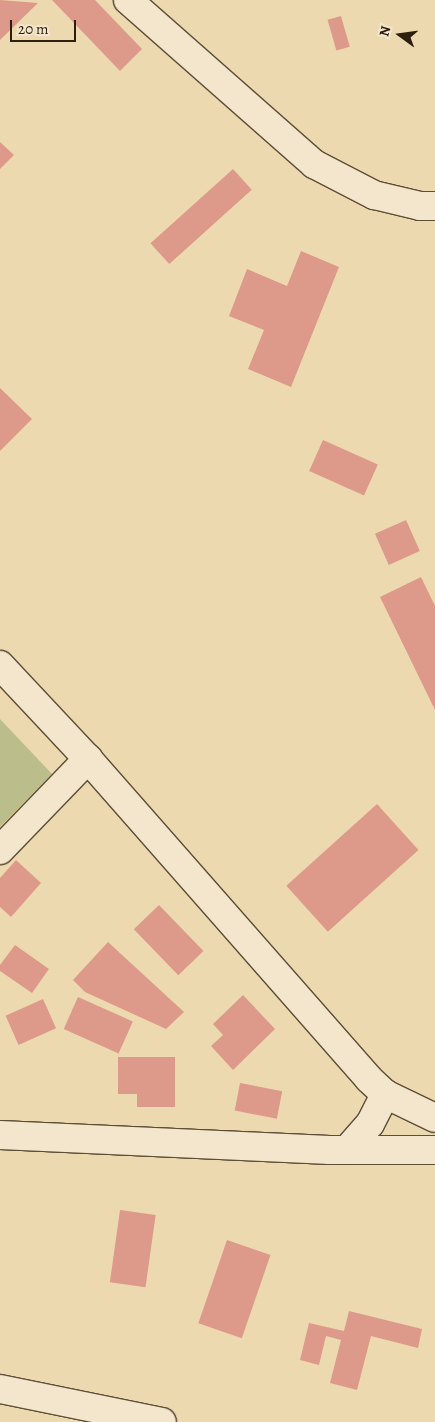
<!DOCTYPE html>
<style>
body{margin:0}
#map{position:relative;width:435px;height:1422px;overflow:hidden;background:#edd9b0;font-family:Alegreya,serif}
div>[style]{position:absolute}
.green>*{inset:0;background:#bbbe8a}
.building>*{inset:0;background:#dd9a8a;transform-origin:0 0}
.roads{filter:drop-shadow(1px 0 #5d4e36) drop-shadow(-1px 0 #5d4e36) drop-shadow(0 1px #5d4e36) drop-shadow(0 -1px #5d4e36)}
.minor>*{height:28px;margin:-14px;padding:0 14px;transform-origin:14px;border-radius:14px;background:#f3e6cc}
span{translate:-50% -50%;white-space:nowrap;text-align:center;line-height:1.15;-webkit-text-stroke:4.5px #f3e6cc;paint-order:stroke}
.north{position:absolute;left:375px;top:10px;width:50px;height:50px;-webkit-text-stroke:4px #f3e6cc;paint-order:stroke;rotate:284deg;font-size:14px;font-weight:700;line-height:20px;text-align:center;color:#2d1f0e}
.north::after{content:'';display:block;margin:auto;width:18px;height:22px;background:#2d1f0e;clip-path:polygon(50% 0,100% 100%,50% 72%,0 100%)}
.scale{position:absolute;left:10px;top:20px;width:66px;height:22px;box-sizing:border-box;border:2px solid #2d1f0e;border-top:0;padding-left:6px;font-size:15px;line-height:18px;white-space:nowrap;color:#2d1f0e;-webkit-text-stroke:4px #f3e6cc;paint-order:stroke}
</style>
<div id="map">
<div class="green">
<div style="clip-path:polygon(0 719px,52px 774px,0 827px)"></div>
</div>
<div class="building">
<div style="clip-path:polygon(0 0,38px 3px,0 40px)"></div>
<div style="clip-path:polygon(52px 0,95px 0,142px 49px,120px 71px)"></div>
<div style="left:341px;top:16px;width:32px;height:14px;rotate:74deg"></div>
<div style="clip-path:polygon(0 142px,14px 155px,0 169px)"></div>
<div style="left:233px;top:169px;width:28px;height:111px;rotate:48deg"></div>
<div style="clip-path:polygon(301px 251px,339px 267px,291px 387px,248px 369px,264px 330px,229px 316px,247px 269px,287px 286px)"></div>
<div style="clip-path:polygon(0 388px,32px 419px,0 451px)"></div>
<div style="left:323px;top:440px;width:60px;height:34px;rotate:24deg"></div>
<div style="left:406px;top:520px;width:34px;height:34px;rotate:66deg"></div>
<div style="clip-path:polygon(421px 577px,435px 606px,435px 710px,380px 597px)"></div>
<div style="left:377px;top:804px;width:62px;height:122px;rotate:48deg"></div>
<div style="clip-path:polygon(16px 860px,41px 883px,11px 917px,0 907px,0 878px)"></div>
<div style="left:159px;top:905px;width:64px;height:35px;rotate:46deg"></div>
<div style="clip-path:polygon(108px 942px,184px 1012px,166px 1029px,85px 992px,73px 980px)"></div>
<div style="clip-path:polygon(15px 945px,49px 969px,32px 993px,0 971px,0 965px)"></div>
<div style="clip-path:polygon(243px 995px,275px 1029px,233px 1070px,211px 1046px,223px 1035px,213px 1024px)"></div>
<div style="left:78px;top:997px;width:60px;height:35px;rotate:24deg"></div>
<div style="left:43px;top:999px;width:32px;height:41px;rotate:66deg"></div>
<div style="clip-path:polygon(118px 1057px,175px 1057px,175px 1107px,137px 1107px,137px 1094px,118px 1094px)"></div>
<div style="left:240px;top:1083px;width:43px;height:28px;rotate:11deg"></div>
<div style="left:120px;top:1210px;width:36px;height:73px;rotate:8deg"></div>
<div style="left:227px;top:1240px;width:46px;height:88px;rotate:19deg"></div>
<div style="clip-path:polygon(349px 1311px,422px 1329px,418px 1348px,371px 1336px,357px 1390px,330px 1383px,341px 1340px,326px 1336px,319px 1365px,300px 1360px,309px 1323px,344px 1331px)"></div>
</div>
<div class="roads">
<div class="minor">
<div style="left:128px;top:0;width:248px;rotate:41.4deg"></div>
<div style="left:314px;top:164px;width:68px;rotate:27.3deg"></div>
<div style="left:374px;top:195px;width:47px;rotate:13.4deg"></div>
<div style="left:420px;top:206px;width:15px"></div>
<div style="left:0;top:665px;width:129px;rotate:46.9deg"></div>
<div style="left:88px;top:759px;width:426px;rotate:48.7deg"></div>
<div style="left:369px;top:1079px;width:22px;rotate:43deg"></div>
<div style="left:385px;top:1094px;width:55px;rotate:25.6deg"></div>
<div style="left:0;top:850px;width:127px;rotate:-46deg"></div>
<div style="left:0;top:1135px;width:330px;rotate:2.6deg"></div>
<div style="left:330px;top:1150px;width:105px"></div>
<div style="left:347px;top:1150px;width:35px;rotate:-49deg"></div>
<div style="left:370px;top:1124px;width:34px;rotate:-63deg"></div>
<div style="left:0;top:1389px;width:165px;rotate:11.5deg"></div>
</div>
</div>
<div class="north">N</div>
<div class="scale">20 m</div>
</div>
